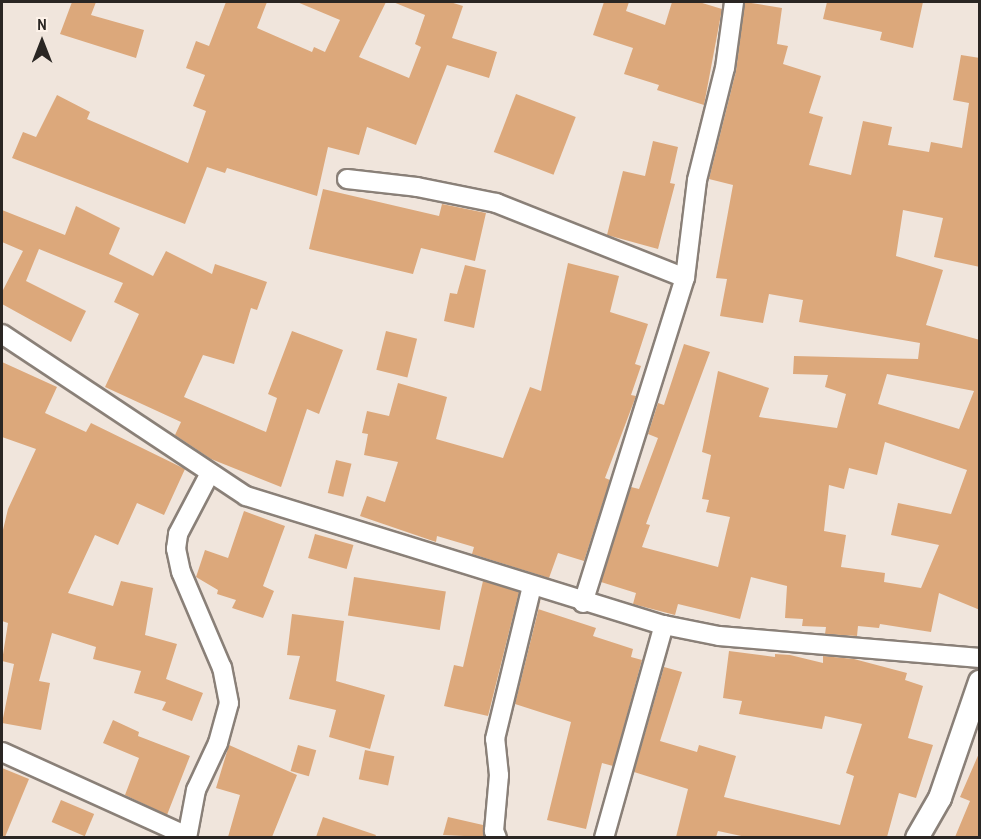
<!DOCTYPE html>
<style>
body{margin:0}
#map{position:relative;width:981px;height:839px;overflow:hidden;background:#f0e5dc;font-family:"Archivo Narrow",sans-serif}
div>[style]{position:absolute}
.building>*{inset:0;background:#dca87b;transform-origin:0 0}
.roads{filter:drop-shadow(2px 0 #8a8078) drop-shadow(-2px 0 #8a8078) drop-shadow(0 2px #8a8078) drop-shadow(0 -2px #8a8078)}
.minor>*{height:18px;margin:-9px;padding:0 9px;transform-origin:9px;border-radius:9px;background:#fff}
.tertiary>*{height:22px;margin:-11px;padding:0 11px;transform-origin:11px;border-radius:11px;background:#fff}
span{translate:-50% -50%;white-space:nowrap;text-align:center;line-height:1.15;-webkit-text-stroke:5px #fdf2e9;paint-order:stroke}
.frame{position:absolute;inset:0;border:3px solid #2a2623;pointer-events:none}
.north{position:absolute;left:12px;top:12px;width:60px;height:60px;-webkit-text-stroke:4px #fdf2e9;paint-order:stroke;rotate:0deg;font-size:16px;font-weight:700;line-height:24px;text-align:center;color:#2a2623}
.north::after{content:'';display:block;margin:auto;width:21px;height:27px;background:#2a2623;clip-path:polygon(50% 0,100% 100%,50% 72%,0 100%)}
</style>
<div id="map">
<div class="building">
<div style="clip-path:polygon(72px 2px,96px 2px,91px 15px,144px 30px,136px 58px,60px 34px)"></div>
<div style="clip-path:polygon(226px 2px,267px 2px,257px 28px,312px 52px,314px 47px,325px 52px,340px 20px,297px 2px,386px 2px,359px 57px,409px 78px,421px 47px,415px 44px,425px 15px,393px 2px,450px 2px,463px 6px,452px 38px,497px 52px,489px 78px,447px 65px,416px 145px,367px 127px,359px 155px,328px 147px,317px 196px,227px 168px,225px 173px,207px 167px,185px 224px,12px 158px,23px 132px,36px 137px,57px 95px,90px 112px,87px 119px,188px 163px,206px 111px,193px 106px,205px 75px,186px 68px,196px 41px,209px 46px)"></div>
<div style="clip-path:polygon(604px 2px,629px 2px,626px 11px,665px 25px,672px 2px,699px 2px,722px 9px,704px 105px,657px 90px,659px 85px,624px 74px,633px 48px,593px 35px)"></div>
<div style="clip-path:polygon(evenodd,745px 2px,782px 8px,777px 44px,788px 46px,783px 64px,821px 76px,809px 113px,823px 117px,809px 165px,851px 175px,863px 121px,892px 127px,888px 145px,929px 152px,931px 142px,962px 148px,969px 103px,953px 100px,961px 55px,980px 58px,980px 267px,934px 257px,943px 218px,903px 210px,896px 256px,943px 270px,926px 325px,980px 340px,980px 610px,939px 593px,931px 632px,880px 624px,879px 628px,858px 626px,857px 636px,825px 634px,826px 627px,802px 626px,803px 619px,785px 618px,787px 586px,751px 577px,740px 619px,678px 604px,675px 615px,633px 604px,636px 593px,601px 582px,631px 487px,639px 489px,658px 438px,648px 434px,658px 403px,664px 405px,684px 344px,710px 352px,646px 524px,650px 525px,642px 547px,718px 567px,730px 517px,706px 512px,709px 500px,702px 499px,711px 455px,702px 452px,718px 371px,769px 388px,759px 417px,837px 428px,846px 394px,825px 387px,828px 375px,793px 374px,794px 356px,918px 359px,920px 343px,799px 322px,803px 300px,769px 294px,763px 323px,720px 316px,727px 279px,716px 278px,733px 185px,709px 179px,736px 71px,745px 2px,887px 374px,974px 391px,959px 429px,878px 404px,887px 374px,745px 2px,885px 442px,967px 470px,951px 514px,898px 503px,891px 535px,939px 545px,921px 588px,884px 582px,885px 573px,841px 567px,846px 535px,824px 531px,829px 485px,844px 489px,849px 468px,877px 475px,885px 442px)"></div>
<div style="clip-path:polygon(827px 2px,923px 2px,913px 48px,880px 40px,882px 32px,823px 19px)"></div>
<div style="left:516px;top:94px;width:64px;height:62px;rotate:21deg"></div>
<div style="clip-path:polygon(653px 141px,678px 147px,670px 183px,675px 184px,658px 249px,607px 235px,623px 171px,645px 176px)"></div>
<div style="clip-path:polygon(323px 189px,439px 216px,442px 204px,486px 213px,475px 261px,421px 248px,413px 274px,309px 249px)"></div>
<div style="clip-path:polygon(76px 206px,120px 228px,109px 254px,153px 276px,166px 251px,212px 274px,215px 264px,267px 282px,257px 310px,251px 308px,234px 364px,203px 355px,184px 397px,266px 432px,277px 398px,268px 394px,292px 331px,343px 350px,319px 414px,307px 409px,281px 487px,211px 459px,175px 435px,181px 422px,105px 387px,139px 314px,114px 302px,123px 283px,39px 249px,26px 281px,86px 311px,71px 342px,2px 304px,2px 292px,23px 251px,2px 242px,2px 210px,65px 235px)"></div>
<div style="clip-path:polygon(568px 263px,619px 276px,610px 312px,648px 324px,635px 364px,641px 366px,631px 395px,636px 396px,605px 478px,610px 480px,584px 561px,558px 553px,549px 578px,472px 554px,474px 547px,437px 536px,436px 542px,360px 516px,367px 496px,385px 502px,398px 462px,364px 455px,368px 434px,362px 433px,367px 411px,389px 416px,398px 383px,447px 397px,436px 439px,503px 458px,530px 387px,541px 391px)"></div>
<div style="clip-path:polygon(465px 265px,486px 270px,474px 328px,444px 321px,450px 293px,457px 294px)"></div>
<div style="left:386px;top:331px;width:32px;height:40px;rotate:14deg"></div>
<div style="clip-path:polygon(2px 362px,57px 387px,45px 413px,86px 432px,91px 423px,185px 469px,164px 515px,137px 503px,118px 545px,95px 535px,68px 593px,113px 606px,121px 581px,153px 588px,145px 635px,177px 644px,166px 679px,203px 693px,192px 721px,162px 710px,166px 702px,134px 693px,141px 671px,93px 659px,96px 647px,52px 633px,39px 681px,50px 683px,41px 730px,2px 723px,14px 664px,2px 661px,8px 623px,2px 621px,2px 534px,8px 509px,36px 449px,2px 437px)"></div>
<div style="left:336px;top:460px;width:16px;height:34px;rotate:14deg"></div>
<div style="clip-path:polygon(244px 511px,285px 526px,263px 586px,274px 591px,263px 618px,232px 608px,236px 600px,217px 594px,218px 590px,196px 577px,205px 550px,228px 558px)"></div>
<div style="left:315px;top:534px;width:40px;height:25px;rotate:16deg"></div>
<div style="left:354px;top:577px;width:93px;height:39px;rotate:9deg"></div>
<div style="clip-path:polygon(483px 581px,519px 592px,488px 716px,444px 706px,454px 665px,463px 667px)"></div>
<div style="clip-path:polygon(541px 599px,538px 609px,596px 628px,593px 636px,633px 649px,631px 657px,642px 660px,613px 766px,602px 763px,586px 829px,547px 820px,571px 722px,515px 704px)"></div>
<div style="clip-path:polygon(292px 614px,344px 621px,336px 681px,385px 695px,370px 749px,329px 737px,336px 710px,289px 699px,300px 656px,287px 655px)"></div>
<div style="clip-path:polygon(729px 651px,775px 657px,775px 654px,790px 655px,823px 663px,823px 656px,854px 659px,907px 673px,905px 680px,923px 686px,908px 738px,933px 745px,916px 798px,899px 793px,887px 837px,746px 837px,718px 831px,716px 837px,676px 837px,688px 789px,634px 772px,664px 667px,682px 672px,660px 741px,697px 752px,699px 745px,736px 756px,724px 797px,840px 825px,854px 776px,846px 773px,862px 724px,825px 716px,822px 729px,739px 714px,742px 701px,723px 698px)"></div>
<div style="clip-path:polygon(113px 720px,139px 732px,138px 736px,190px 756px,167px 815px,125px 795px,139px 758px,103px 743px)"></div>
<div style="clip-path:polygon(229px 745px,297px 775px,272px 837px,228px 837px,240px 795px,216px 788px)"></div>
<div style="left:298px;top:745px;width:19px;height:27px;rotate:16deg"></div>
<div style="left:365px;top:750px;width:30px;height:30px;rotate:12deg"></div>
<div style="clip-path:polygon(980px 751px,980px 837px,955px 837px,970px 801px,960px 797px)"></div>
<div style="clip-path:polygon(2px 768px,29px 779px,5px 837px,2px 837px)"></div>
<div style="left:61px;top:800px;width:36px;height:24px;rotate:23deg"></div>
<div style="clip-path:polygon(323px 817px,376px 835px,375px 837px,316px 837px)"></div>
<div style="clip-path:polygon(448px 817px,483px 825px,485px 837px,443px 835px)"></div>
</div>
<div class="roads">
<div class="minor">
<div style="left:347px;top:179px;width:70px;rotate:6.5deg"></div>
<div style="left:417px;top:187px;width:81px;rotate:11.4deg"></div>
<div style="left:496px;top:203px;width:203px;rotate:21.6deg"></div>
<div style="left:2px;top:334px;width:293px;rotate:33.6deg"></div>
<div style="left:246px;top:496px;width:437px;rotate:17.2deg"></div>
<div style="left:664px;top:625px;width:56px;rotate:11.3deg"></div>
<div style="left:719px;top:636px;width:262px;rotate:4.8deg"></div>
<div style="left:583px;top:603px;width:341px;rotate:-72.6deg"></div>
<div style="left:685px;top:278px;width:99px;rotate:-83deg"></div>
<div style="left:697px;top:180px;width:115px;rotate:-76deg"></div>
<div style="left:725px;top:68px;width:67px;rotate:-82.2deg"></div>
<div style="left:2px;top:752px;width:203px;rotate:24.4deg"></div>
<div style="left:187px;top:838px;width:49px;rotate:-79.4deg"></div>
<div style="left:196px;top:790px;width:52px;rotate:-64.9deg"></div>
<div style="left:218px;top:743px;width:41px;rotate:-74.6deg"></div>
<div style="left:229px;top:703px;width:36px;rotate:-101deg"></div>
<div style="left:222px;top:668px;width:104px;rotate:-113.1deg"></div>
<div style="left:181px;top:572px;width:24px;rotate:-102deg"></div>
<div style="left:176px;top:549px;width:15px;rotate:-82deg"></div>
<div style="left:178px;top:534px;width:69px;rotate:-62.3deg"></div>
<div style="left:497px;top:838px;width:8px;rotate:-113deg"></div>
<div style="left:494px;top:831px;width:56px;rotate:-84.9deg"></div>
<div style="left:499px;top:775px;width:36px;rotate:-96deg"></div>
<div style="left:495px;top:739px;width:157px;rotate:-76.4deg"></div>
<div style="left:604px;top:838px;width:221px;rotate:-74.3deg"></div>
</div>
<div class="tertiary">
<div style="left:917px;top:838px;width:46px;rotate:-60.1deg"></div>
<div style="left:940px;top:798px;width:123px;rotate:-71deg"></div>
</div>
</div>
<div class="frame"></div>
<div class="north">N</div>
</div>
